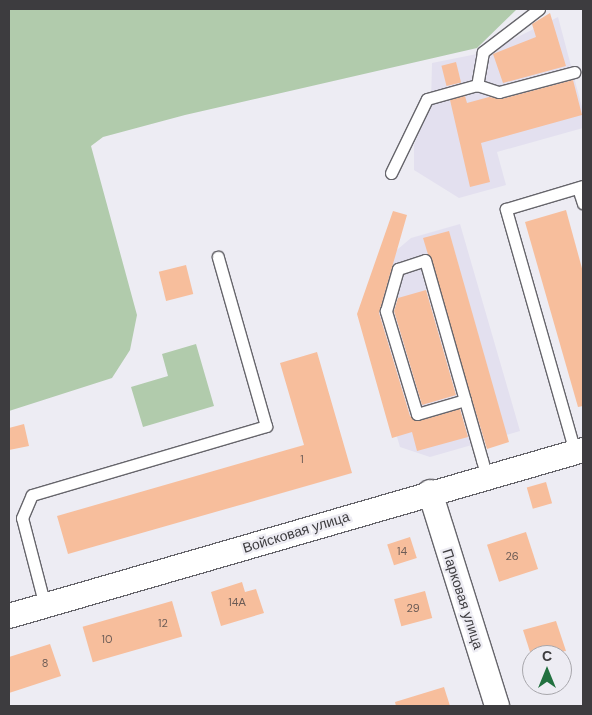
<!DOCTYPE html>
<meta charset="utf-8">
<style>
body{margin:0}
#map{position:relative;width:592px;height:715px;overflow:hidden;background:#edecf3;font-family:"DM Sans",sans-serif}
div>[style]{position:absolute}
.built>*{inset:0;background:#e3e0ef}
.green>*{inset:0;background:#b1cbac}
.building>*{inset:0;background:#f7be9c;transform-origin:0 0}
.roads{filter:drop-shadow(1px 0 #66656b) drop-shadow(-1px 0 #66656b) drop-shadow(0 1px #66656b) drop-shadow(0 -1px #66656b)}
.service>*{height:11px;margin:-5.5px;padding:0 5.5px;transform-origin:5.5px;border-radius:5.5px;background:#fff}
.minor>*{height:24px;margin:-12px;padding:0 12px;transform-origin:12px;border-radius:12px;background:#fff}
span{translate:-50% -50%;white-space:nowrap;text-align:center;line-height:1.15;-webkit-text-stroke:4.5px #edecf3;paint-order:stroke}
.number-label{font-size:11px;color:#6c5c56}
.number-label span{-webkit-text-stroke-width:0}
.street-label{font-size:14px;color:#3d3c3f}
.frame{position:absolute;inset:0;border:10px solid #3d3c3f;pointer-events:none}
.north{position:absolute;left:522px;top:645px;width:50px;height:50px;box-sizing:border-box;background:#edecf3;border:1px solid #a7a6ab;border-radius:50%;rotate:0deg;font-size:14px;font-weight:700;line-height:20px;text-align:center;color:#3d3c3f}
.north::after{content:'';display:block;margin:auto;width:18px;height:22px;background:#227140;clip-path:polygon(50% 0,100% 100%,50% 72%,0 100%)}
</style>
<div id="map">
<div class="built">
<div style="clip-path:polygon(558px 17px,583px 111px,583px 128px,497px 152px,506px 185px,459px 198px,414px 170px,414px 145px,431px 104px,432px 63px,487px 52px)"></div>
<div style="clip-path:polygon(460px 224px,520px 431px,430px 457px,400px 447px,366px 330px,385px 260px,411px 238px)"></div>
</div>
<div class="green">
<div style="clip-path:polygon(9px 9px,517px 9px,477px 48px,185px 115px,103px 137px,91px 146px,137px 315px,130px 350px,112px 378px,9px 411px)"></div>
<div style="clip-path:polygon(196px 344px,214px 406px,143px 427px,131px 387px,168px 376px,162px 354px)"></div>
</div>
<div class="building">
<div style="clip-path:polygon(550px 13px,566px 66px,503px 83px,493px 54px,536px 37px,532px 24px)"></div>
<div style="left:456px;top:62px;width:21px;height:15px;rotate:76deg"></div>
<div style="clip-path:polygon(573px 80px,582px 115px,481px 143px,490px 182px,470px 187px,450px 100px,465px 96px,467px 103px,489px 97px,501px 99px)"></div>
<div style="clip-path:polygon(566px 210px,583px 272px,583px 406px,578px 407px,525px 222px)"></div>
<div style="clip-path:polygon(393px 211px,407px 215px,379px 313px,410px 416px,419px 421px,460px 409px,468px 437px,417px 451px,412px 432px,392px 438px,357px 314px)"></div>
<div style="clip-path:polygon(449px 231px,509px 442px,487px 449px,423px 238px)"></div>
<div style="left:186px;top:265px;width:30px;height:28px;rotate:76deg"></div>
<div style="clip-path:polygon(426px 290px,456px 395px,422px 405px,394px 311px,398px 298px)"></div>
<div style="clip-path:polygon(317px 352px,352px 473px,68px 554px,57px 516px,304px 445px,280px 363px)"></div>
<div style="clip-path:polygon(24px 424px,29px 446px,9px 450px,9px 428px)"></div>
<div style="left:546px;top:482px;width:22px;height:20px;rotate:74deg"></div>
<div style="left:526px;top:532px;width:39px;height:41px;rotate:72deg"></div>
<div style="left:410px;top:537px;width:22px;height:24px;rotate:72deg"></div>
<div style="clip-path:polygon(242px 582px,245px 592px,256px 589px,264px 613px,221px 626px,211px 592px)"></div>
<div style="left:425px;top:591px;width:28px;height:32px;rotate:75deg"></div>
<div style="left:172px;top:601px;width:37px;height:93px;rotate:74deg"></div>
<div style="clip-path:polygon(556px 621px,566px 651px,531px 655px,523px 630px)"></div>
<div style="clip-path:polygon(50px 644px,61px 676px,9px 693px,9px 657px)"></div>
<div style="clip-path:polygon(444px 687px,450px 706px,396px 706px,395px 702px)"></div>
</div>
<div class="roads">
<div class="service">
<div style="left:539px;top:9px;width:71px;rotate:142.5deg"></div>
<div style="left:483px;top:52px;width:34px;rotate:100deg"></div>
<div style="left:477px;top:85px;width:23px;rotate:18deg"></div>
<div style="left:499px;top:92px;width:78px;rotate:-14.9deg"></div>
<div style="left:391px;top:173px;width:82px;rotate:-64.1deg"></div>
<div style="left:427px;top:99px;width:52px;rotate:-15.6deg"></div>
<div style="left:578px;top:188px;width:16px;rotate:72deg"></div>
<div style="left:465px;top:400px;width:50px;rotate:163.7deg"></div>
<div style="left:417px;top:414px;width:108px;rotate:-106.8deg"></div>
<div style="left:386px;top:311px;width:44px;rotate:-74.1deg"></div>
<div style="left:398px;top:269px;width:28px;rotate:-18deg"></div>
<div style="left:425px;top:260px;width:208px;rotate:74.1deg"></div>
<div style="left:482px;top:460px;width:18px;rotate:74deg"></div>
<div style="left:575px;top:452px;width:253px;rotate:-105.9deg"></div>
<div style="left:506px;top:209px;width:80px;rotate:-16.6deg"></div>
<div style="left:45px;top:606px;width:91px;rotate:-104.6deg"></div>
<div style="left:22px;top:518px;width:25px;rotate:-67deg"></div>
<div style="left:32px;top:495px;width:244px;rotate:-16.4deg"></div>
<div style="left:266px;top:426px;width:176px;rotate:-105.9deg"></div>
</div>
<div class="minor">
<div style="left:430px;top:492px;width:224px;rotate:72.6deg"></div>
<div style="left:9px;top:616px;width:598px;rotate:-16.13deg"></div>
</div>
</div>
<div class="number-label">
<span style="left:302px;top:459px">1</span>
<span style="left:402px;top:551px">14</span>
<span style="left:512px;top:556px">26</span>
<span style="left:237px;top:602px">14А</span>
<span style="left:413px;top:608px">29</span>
<span style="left:163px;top:623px">12</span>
<span style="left:107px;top:639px">10</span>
<span style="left:45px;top:663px">8</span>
</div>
<div class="street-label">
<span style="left:296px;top:532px;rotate:-17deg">Войсковая улица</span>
<span style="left:463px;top:599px;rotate:72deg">Парковая улица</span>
</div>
<div class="frame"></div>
<div class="north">С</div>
</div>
